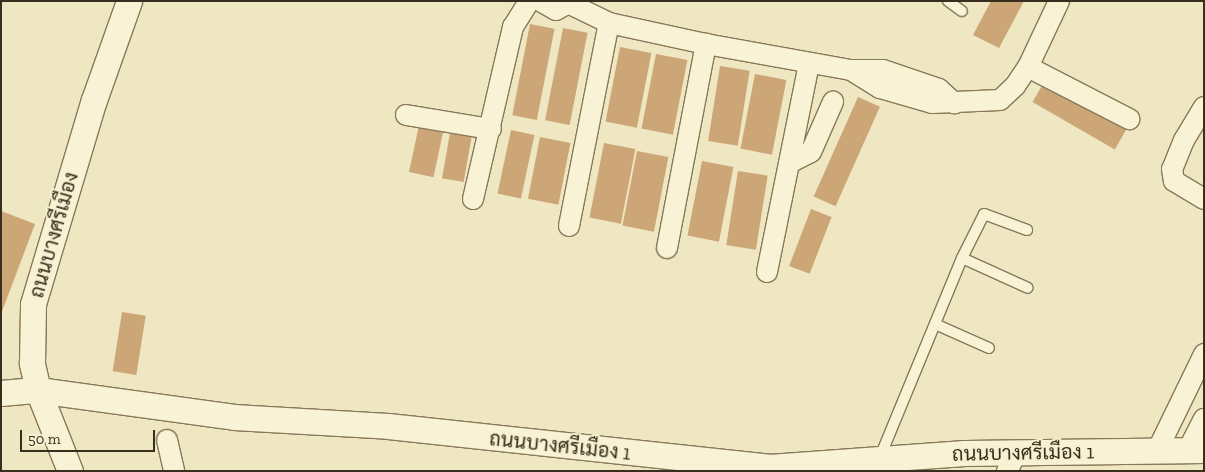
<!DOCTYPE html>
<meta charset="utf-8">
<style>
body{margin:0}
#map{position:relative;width:1205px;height:472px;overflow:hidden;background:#eee7c1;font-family:"Zilla Slab",Sarabun,serif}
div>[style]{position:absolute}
.building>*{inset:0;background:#cda677;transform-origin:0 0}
.roads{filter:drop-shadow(1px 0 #887859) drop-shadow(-1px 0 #887859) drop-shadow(0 1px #887859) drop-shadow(0 -1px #887859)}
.service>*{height:10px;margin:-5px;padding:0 5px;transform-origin:5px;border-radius:5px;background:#f9f3d5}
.minor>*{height:20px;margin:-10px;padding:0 10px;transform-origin:10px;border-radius:10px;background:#f9f3d5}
.tertiary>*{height:25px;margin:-12.5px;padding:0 12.5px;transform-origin:12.5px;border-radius:12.5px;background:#f9f3d5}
span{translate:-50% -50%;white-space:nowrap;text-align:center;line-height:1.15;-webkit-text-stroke:4px #f6f0d1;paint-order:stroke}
.street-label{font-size:20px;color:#382e1d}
.frame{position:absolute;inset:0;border:2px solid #382e1d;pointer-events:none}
.scale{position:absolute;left:20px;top:430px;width:135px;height:22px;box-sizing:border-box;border:2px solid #382e1d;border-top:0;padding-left:6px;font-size:15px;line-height:18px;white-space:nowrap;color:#382e1d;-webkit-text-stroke:4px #f6f0d1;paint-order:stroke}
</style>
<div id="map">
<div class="building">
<div style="clip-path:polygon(991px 1px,1024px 1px,999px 48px,973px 35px)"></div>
<div style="left:530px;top:24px;width:25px;height:93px;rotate:11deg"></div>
<div style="left:563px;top:28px;width:25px;height:94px;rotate:11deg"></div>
<div style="left:620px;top:47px;width:32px;height:76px;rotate:11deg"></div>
<div style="left:656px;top:54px;width:32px;height:76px;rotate:11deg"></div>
<div style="left:720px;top:66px;width:30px;height:76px;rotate:9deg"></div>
<div style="left:755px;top:74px;width:32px;height:76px;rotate:11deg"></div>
<div style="left:1047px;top:77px;width:95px;height:29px;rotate:30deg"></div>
<div style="left:858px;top:97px;width:24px;height:109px;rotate:24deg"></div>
<div style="left:419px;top:125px;width:25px;height:48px;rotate:12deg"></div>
<div style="left:511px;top:130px;width:24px;height:65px;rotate:12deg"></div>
<div style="left:450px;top:133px;width:22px;height:46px;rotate:10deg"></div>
<div style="left:540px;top:137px;width:31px;height:63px;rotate:11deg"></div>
<div style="left:604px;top:143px;width:32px;height:76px;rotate:11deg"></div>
<div style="left:637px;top:151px;width:32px;height:76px;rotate:11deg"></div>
<div style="left:702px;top:161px;width:32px;height:76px;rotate:11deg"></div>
<div style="left:738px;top:171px;width:30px;height:75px;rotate:9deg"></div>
<div style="left:811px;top:209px;width:22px;height:61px;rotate:21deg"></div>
<div style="clip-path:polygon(1px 211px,35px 224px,1px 314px)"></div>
<div style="left:122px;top:312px;width:24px;height:60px;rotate:9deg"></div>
</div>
<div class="roads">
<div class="service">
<div style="left:948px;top:1px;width:17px;rotate:36deg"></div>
<div style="left:962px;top:258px;width:49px;rotate:-63.4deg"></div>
<div style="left:984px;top:214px;width:46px;rotate:20.4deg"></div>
<div style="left:935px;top:324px;width:59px;rotate:24deg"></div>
<div style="left:880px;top:457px;width:215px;rotate:-67.6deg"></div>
<div style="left:962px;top:258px;width:72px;rotate:24.4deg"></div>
</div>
<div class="minor">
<div style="left:540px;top:1px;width:18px;rotate:29deg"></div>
<div style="left:556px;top:10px;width:18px;rotate:-29deg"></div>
<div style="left:570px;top:4px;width:43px;rotate:26deg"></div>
<div style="left:609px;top:23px;width:99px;rotate:12.2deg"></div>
<div style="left:706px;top:44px;width:147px;rotate:10.2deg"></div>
<div style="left:851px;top:70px;width:32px"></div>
<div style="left:883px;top:70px;width:59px;rotate:18.7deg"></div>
<div style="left:939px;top:89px;width:21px;rotate:43deg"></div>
<div style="left:1028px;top:67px;width:114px;rotate:27.2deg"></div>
<div style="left:851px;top:70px;width:34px;rotate:32deg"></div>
<div style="left:880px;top:88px;width:54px;rotate:16.1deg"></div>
<div style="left:932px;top:103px;width:68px;rotate:-2.5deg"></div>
<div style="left:1000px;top:100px;width:21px;rotate:-43deg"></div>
<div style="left:1015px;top:86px;width:23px;rotate:-56deg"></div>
<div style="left:1028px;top:67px;width:73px;rotate:-64.8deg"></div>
<div style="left:1204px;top:107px;width:39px;rotate:121deg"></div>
<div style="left:1184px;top:140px;width:31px;rotate:112deg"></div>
<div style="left:1172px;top:169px;width:12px;rotate:81deg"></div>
<div style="left:1174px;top:181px;width:35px;rotate:31deg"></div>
<div style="left:406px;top:115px;width:86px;rotate:9.4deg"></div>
<div style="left:791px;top:162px;width:22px;rotate:-27deg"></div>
<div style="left:811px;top:152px;width:55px;rotate:-66.3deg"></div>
<div style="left:473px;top:199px;width:177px;rotate:-76.9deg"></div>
<div style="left:513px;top:27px;width:31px;rotate:-58deg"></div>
<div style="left:569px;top:226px;width:207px;rotate:-78.9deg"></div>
<div style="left:667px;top:248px;width:208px;rotate:-79.2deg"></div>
<div style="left:767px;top:272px;width:213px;rotate:-78.6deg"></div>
<div style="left:167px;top:440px;width:32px;rotate:77deg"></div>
<div style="left:1188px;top:450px;width:35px;rotate:-63deg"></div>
<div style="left:1157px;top:451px;width:108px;rotate:-64.1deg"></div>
<div style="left:1007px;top:471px;width:21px;rotate:-62deg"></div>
</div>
<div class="tertiary">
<div style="left:1px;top:393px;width:37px;rotate:-5deg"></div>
<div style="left:38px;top:390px;width:198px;rotate:7.8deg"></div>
<div style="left:234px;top:417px;width:154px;rotate:3.3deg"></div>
<div style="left:388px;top:426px;width:383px;rotate:6.1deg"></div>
<div style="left:769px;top:467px;width:196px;rotate:-4.1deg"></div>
<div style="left:965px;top:453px;width:239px;rotate:-0.7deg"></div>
<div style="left:70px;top:471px;width:87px;rotate:-111.6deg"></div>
<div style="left:38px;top:390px;width:28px;rotate:-103deg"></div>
<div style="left:32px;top:363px;width:59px;rotate:-89deg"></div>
<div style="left:33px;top:304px;width:213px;rotate:-73.4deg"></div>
<div style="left:94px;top:100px;width:105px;rotate:-70.5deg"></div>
</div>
</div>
<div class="street-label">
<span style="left:54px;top:235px;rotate:-74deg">ถนนบางศรีเมือง</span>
<span style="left:560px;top:446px;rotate:6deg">ถนนบางศรีเมือง 1</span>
<span style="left:1023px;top:453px;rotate:-1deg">ถนนบางศรีเมือง 1</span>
</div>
<div class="frame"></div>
<div class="scale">50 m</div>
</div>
